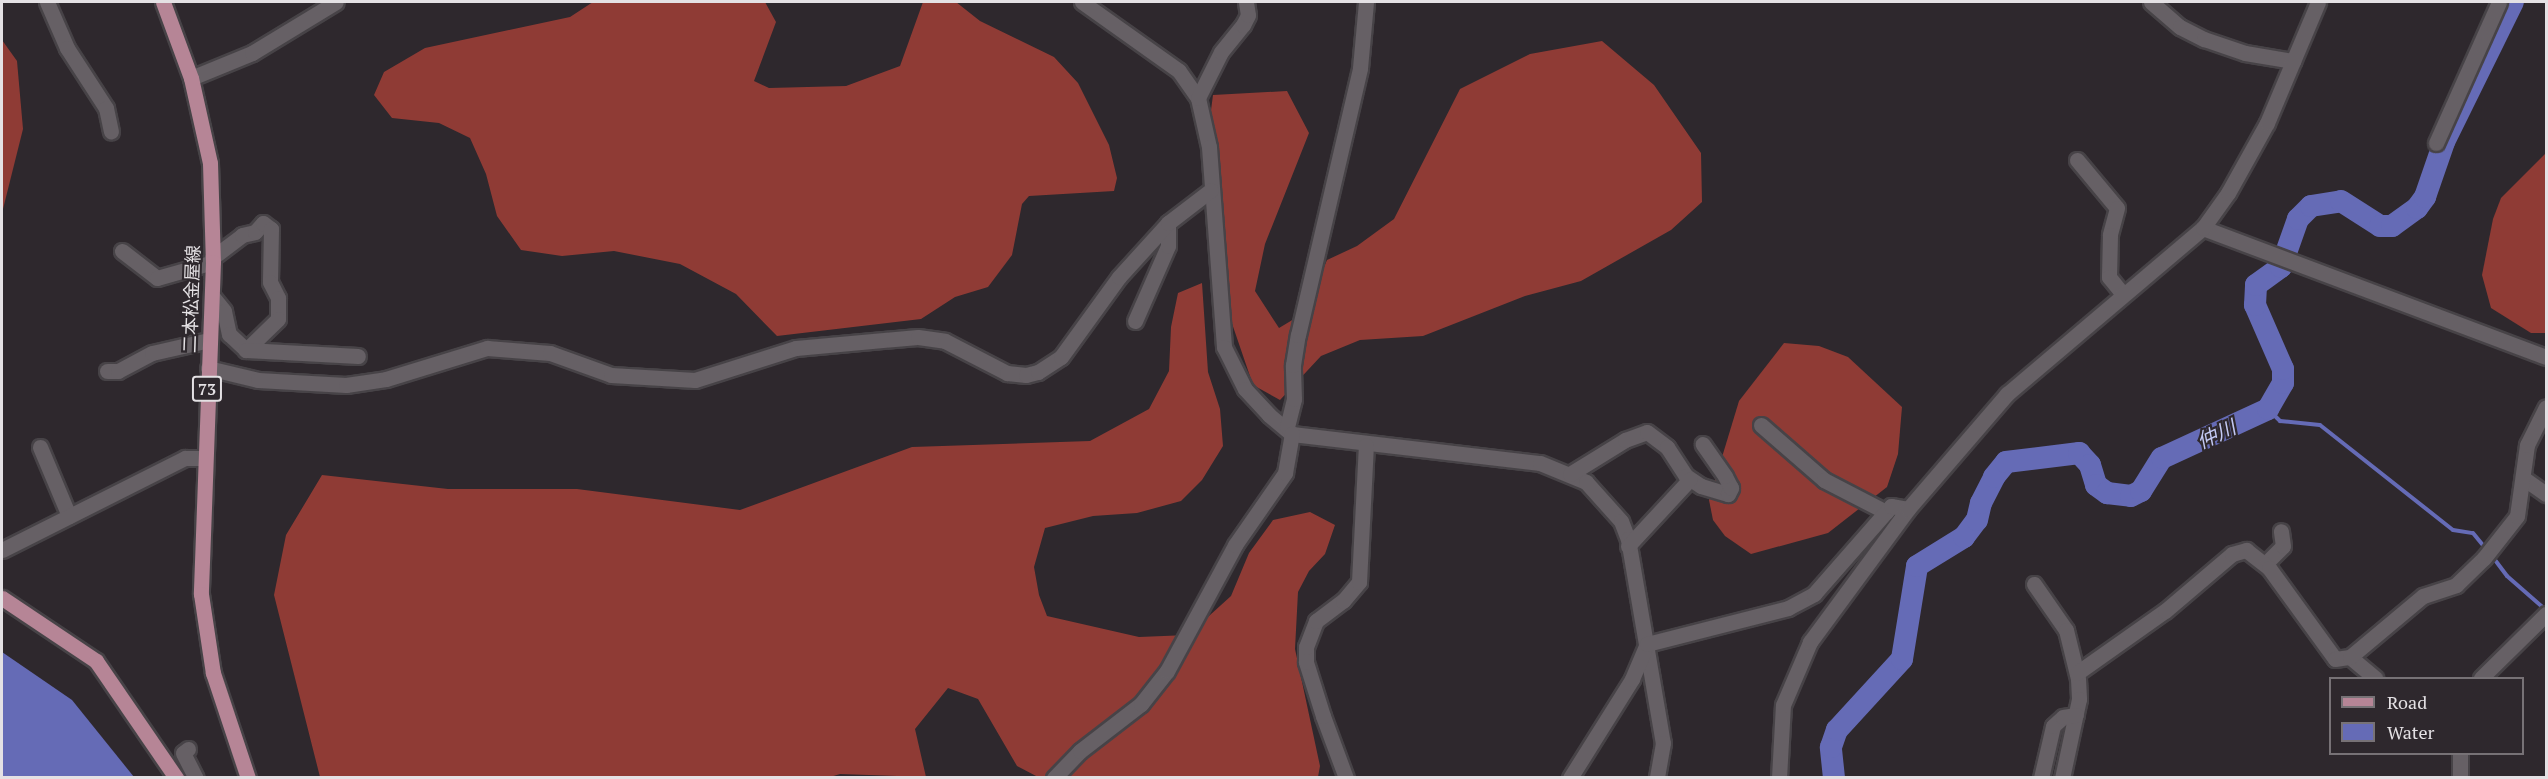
<!DOCTYPE html>
<meta charset="utf-8">
<style>
body{margin:0}
#map{position:relative;width:2548px;height:779px;overflow:hidden;background:#2e282d;font-family:"PT Serif","Noto Sans JP",serif}
div>[style]{position:absolute}
.forest>*{inset:0;background:#8f3b35}
.water>*{inset:0;background:#656bb6}
.stream>*{height:4px;margin:-2px;padding:0 2px;transform-origin:2px;border-radius:2px;background:#656bb6}
.river>*{height:22px;margin:-11px;padding:0 11px;transform-origin:11px;border-radius:11px;background:#656bb6}
.roads{filter:drop-shadow(2px 0 #474347) drop-shadow(-2px 0 #474347) drop-shadow(0 2px #474347) drop-shadow(0 -2px #474347)}
.minor>*{height:15px;margin:-7.5px;padding:0 7.5px;transform-origin:7.5px;border-radius:7.5px;background:#666065}
.major>*{height:15px;margin:-7.5px;padding:0 7.5px;transform-origin:7.5px;border-radius:7.5px;background:#b68596}
span{translate:-50% -50%;white-space:nowrap;text-align:center;line-height:1.15;-webkit-text-stroke:4.5px #2e282d;paint-order:stroke}
.shield-label span{padding:2px 4px;background:#2e282d;border:2px solid;border-radius:4px;-webkit-text-stroke-width:0}
.shield-label{font-size:16px;color:#e4e1e4;font-weight:700}
.street-label{font-size:18px;color:#e4e1e4}
.water-label{font-size:20px;color:#c3c9f3;font-style:italic}
.frame{position:absolute;inset:0;border:3px solid #e4e1e4;pointer-events:none}
.legend{position:absolute;left:2329px;top:677px;width:195px;height:78px;box-sizing:border-box;background:#2e282d;border:2px solid #777276;margin:0;padding:8px 10px;list-style:none;font-size:18px;color:#e4e1e4}
.legend li{display:flex;align-items:center;gap:12px;height:30px}
.legend b{width:30px;border:2px solid #777276}
</style>
<div id="map">
<div class="forest">
<div style="clip-path:polygon(593px 2px,765px 2px,776px 22px,754px 81px,769px 88px,846px 86px,900px 66px,923px 2px,956px 2px,980px 21px,1054px 57px,1078px 83px,1109px 145px,1117px 178px,1114px 191px,1029px 196px,1022px 204px,1012px 255px,988px 287px,955px 297px,921px 319px,777px 336px,736px 294px,680px 264px,614px 251px,562px 256px,521px 250px,497px 216px,486px 174px,470px 138px,439px 123px,392px 118px,374px 95px,384px 72px,425px 48px,570px 17px)"></div>
<div style="clip-path:polygon(2px 40px,17px 61px,23px 129px,2px 213px)"></div>
<div style="clip-path:polygon(1602px 41px,1654px 85px,1701px 153px,1702px 202px,1671px 230px,1581px 281px,1525px 296px,1423px 336px,1360px 340px,1321px 356px,1280px 400px,1253px 385px,1226px 306px,1225px 247px,1210px 118px,1213px 95px,1287px 91px,1309px 133px,1265px 244px,1255px 291px,1279px 328px,1294px 319px,1312px 295px,1327px 260px,1357px 246px,1394px 219px,1460px 89px,1530px 54px)"></div>
<div style="clip-path:polygon(2546px 153px,2546px 333px,2531px 333px,2491px 308px,2482px 275px,2493px 219px,2501px 198px)"></div>
<div style="clip-path:polygon(1202px 283px,1208px 372px,1220px 409px,1223px 446px,1202px 480px,1181px 501px,1137px 513px,1093px 516px,1045px 528px,1034px 567px,1039px 595px,1047px 616px,1139px 637px,1188px 635px,1231px 596px,1249px 553px,1273px 520px,1310px 512px,1335px 525px,1325px 554px,1309px 571px,1298px 592px,1295px 649px,1320px 766px,1318px 777px,1038px 777px,1017px 766px,978px 699px,948px 688px,915px 729px,926px 777px,840px 774px,827px 778px,320px 777px,274px 595px,286px 535px,322px 475px,448px 489px,577px 489px,740px 510px,912px 447px,1090px 441px,1149px 409px,1169px 371px,1171px 327px,1178px 293px)"></div>
<div style="clip-path:polygon(1784px 343px,1819px 346px,1848px 357px,1902px 407px,1898px 454px,1887px 487px,1828px 533px,1751px 554px,1725px 536px,1713px 520px,1709px 500px,1739px 401px)"></div>
</div>
<div class="water">
<div style="clip-path:polygon(2px 652px,72px 700px,134px 777px,2px 777px)"></div>
</div>
<div class="stream">
<div style="left:2268px;top:409px;width:17px;rotate:45deg"></div>
<div style="left:2280px;top:421px;width:40px;rotate:5.7deg"></div>
<div style="left:2320px;top:425px;width:169px;rotate:38.3deg"></div>
<div style="left:2453px;top:530px;width:20px;rotate:9deg"></div>
<div style="left:2473px;top:533px;width:22px;rotate:51deg"></div>
<div style="left:2492px;top:556px;width:25px;rotate:53deg"></div>
<div style="left:2507px;top:576px;width:52px;rotate:41.1deg"></div>
</div>
<div class="river">
<div style="left:1834px;top:778px;width:31px;rotate:-96deg"></div>
<div style="left:1831px;top:747px;width:18px;rotate:-71deg"></div>
<div style="left:1837px;top:730px;width:96px;rotate:-47.5deg"></div>
<div style="left:1902px;top:659px;width:94px;rotate:-80.8deg"></div>
<div style="left:1917px;top:566px;width:55px;rotate:-31.7deg"></div>
<div style="left:1964px;top:537px;width:21px;rotate:-53deg"></div>
<div style="left:1977px;top:520px;width:17px;rotate:-77deg"></div>
<div style="left:1981px;top:503px;width:29px;rotate:-63deg"></div>
<div style="left:1994px;top:477px;width:19px;rotate:-51deg"></div>
<div style="left:2006px;top:462px;width:74px;rotate:-7deg"></div>
<div style="left:2079px;top:453px;width:16px;rotate:47deg"></div>
<div style="left:2090px;top:465px;width:21px;rotate:73deg"></div>
<div style="left:2096px;top:485px;width:14px;rotate:36deg"></div>
<div style="left:2107px;top:493px;width:24px;rotate:7deg"></div>
<div style="left:2131px;top:496px;width:11px;rotate:-27deg"></div>
<div style="left:2141px;top:491px;width:39px;rotate:-58deg"></div>
<div style="left:2162px;top:458px;width:117px;rotate:-24.8deg"></div>
<div style="left:2268px;top:409px;width:30px;rotate:-60deg"></div>
<div style="left:2283px;top:383px;width:14px;rotate:-90deg"></div>
<div style="left:2283px;top:369px;width:70px;rotate:-113.6deg"></div>
<div style="left:2255px;top:305px;width:20px;rotate:-87deg"></div>
<div style="left:2256px;top:285px;width:31px;rotate:-36deg"></div>
<div style="left:2281px;top:267px;width:51px;rotate:-70.5deg"></div>
<div style="left:2298px;top:219px;width:18px;rotate:-45deg"></div>
<div style="left:2311px;top:206px;width:30px;rotate:-9deg"></div>
<div style="left:2341px;top:201px;width:46px;rotate:32.7deg"></div>
<div style="left:2380px;top:226px;width:12px"></div>
<div style="left:2392px;top:226px;width:31px;rotate:-36deg"></div>
<div style="left:2417px;top:208px;width:14px;rotate:-54deg"></div>
<div style="left:2425px;top:197px;width:58px;rotate:-70.9deg"></div>
<div style="left:2444px;top:142px;width:156px;rotate:-63.8deg"></div>
</div>
<div class="roads">
<div class="minor">
<div style="left:47px;top:2px;width:50px;rotate:66.5deg"></div>
<div style="left:67px;top:48px;width:72px;rotate:57deg"></div>
<div style="left:106px;top:108px;width:24px;rotate:78deg"></div>
<div style="left:1082px;top:2px;width:119px;rotate:35.4deg"></div>
<div style="left:1179px;top:71px;width:33px;rotate:55deg"></div>
<div style="left:1198px;top:98px;width:50px;rotate:77.3deg"></div>
<div style="left:1209px;top:147px;width:201px;rotate:85.7deg"></div>
<div style="left:1224px;top:347px;width:47px;rotate:63.4deg"></div>
<div style="left:1245px;top:389px;width:35px;rotate:47deg"></div>
<div style="left:1269px;top:415px;width:30px;rotate:40deg"></div>
<div style="left:1292px;top:434px;width:250px;rotate:6.7deg"></div>
<div style="left:1540px;top:463px;width:50px;rotate:22.4deg"></div>
<div style="left:1586px;top:482px;width:52px;rotate:48.1deg"></div>
<div style="left:1621px;top:521px;width:19px;rotate:69deg"></div>
<div style="left:1628px;top:539px;width:207px;rotate:80.3deg"></div>
<div style="left:1663px;top:743px;width:36px;rotate:100deg"></div>
<div style="left:2151px;top:2px;width:38px;rotate:41deg"></div>
<div style="left:2180px;top:27px;width:27px;rotate:27deg"></div>
<div style="left:2204px;top:39px;width:43px;rotate:18.9deg"></div>
<div style="left:2245px;top:53px;width:49px;rotate:9.5deg"></div>
<div style="left:191px;top:78px;width:66px;rotate:-22.3deg"></div>
<div style="left:252px;top:53px;width:98px;rotate:-31.3deg"></div>
<div style="left:1198px;top:98px;width:51px;rotate:-63.4deg"></div>
<div style="left:1221px;top:52px;width:35px;rotate:-51deg"></div>
<div style="left:1243px;top:25px;width:11px;rotate:-63deg"></div>
<div style="left:1248px;top:15px;width:13px;rotate:-99deg"></div>
<div style="left:2436px;top:143px;width:154px;rotate:-65.9deg"></div>
<div style="left:2077px;top:160px;width:62px;rotate:50.2deg"></div>
<div style="left:2117px;top:208px;width:28px;rotate:105deg"></div>
<div style="left:2110px;top:235px;width:42px;rotate:91.4deg"></div>
<div style="left:2109px;top:277px;width:22px;rotate:51deg"></div>
<div style="left:2203px;top:228px;width:366px;rotate:20.6deg"></div>
<div style="left:122px;top:251px;width:44px;rotate:37.6deg"></div>
<div style="left:157px;top:278px;width:58px;rotate:-15.9deg"></div>
<div style="left:212px;top:258px;width:38px;rotate:-37deg"></div>
<div style="left:242px;top:235px;width:13px;rotate:-13deg"></div>
<div style="left:255px;top:232px;width:12px;rotate:-48deg"></div>
<div style="left:263px;top:223px;width:10px;rotate:37deg"></div>
<div style="left:271px;top:229px;width:53px;rotate:91.1deg"></div>
<div style="left:270px;top:282px;width:18px;rotate:63deg"></div>
<div style="left:278px;top:298px;width:21px;rotate:90deg"></div>
<div style="left:278px;top:319px;width:45px;rotate:135.9deg"></div>
<div style="left:212px;top:296px;width:19px;rotate:51deg"></div>
<div style="left:224px;top:311px;width:24px;rotate:78deg"></div>
<div style="left:229px;top:334px;width:23px;rotate:43deg"></div>
<div style="left:246px;top:350px;width:112px;rotate:3.1deg"></div>
<div style="left:1135px;top:321px;width:82px;rotate:-66.3deg"></div>
<div style="left:1168px;top:246px;width:23px;rotate:-90deg"></div>
<div style="left:208px;top:368px;width:51px;rotate:13.5deg"></div>
<div style="left:258px;top:380px;width:88px;rotate:3.3deg"></div>
<div style="left:346px;top:385px;width:40px;rotate:-8.5deg"></div>
<div style="left:386px;top:379px;width:106px;rotate:-17.1deg"></div>
<div style="left:487px;top:348px;width:63px;rotate:4.5deg"></div>
<div style="left:550px;top:353px;width:65px;rotate:19.8deg"></div>
<div style="left:611px;top:375px;width:84px;rotate:3.4deg"></div>
<div style="left:695px;top:380px;width:106px;rotate:-17.6deg"></div>
<div style="left:796px;top:348px;width:122px;rotate:-5.2deg"></div>
<div style="left:918px;top:337px;width:27px;rotate:8deg"></div>
<div style="left:945px;top:341px;width:70px;rotate:27.3deg"></div>
<div style="left:1007px;top:373px;width:19px;rotate:6deg"></div>
<div style="left:1026px;top:375px;width:12px;rotate:-14deg"></div>
<div style="left:1038px;top:372px;width:27px;rotate:-33deg"></div>
<div style="left:1061px;top:357px;width:99px;rotate:-54.1deg"></div>
<div style="left:1119px;top:277px;width:73px;rotate:-47.8deg"></div>
<div style="left:1168px;top:223px;width:54px;rotate:-37.5deg"></div>
<div style="left:107px;top:371px;width:11px"></div>
<div style="left:118px;top:371px;width:38px;rotate:-28deg"></div>
<div style="left:152px;top:353px;width:58px;rotate:-12.8deg"></div>
<div style="left:1761px;top:425px;width:84px;rotate:41.1deg"></div>
<div style="left:1824px;top:480px;width:70px;rotate:27.3deg"></div>
<div style="left:1287px;top:427px;width:29px;rotate:-76deg"></div>
<div style="left:1294px;top:399px;width:34px;rotate:-92deg"></div>
<div style="left:1293px;top:365px;width:30px;rotate:-81deg"></div>
<div style="left:1298px;top:335px;width:274px;rotate:-76.9deg"></div>
<div style="left:1360px;top:68px;width:66px;rotate:-84.8deg"></div>
<div style="left:40px;top:447px;width:75px;rotate:67.2deg"></div>
<div style="left:1570px;top:474px;width:65px;rotate:-31.7deg"></div>
<div style="left:1625px;top:440px;width:23px;rotate:-20deg"></div>
<div style="left:1647px;top:432px;width:25px;rotate:37deg"></div>
<div style="left:1667px;top:447px;width:35px;rotate:57deg"></div>
<div style="left:1686px;top:476px;width:18px;rotate:34deg"></div>
<div style="left:1701px;top:486px;width:28px;rotate:17deg"></div>
<div style="left:1728px;top:494px;width:7px;rotate:-63deg"></div>
<div style="left:1731px;top:488px;width:13px;rotate:-117deg"></div>
<div style="left:1725px;top:476px;width:39px;rotate:-125deg"></div>
<div style="left:2523px;top:478px;width:28px;rotate:35deg"></div>
<div style="left:1628px;top:546px;width:91px;rotate:-47.2deg"></div>
<div style="left:2px;top:550px;width:205px;rotate:-26.7deg"></div>
<div style="left:185px;top:458px;width:18px"></div>
<div style="left:2265px;top:564px;width:25px;rotate:-45deg"></div>
<div style="left:2283px;top:546px;width:15px;rotate:-98deg"></div>
<div style="left:2034px;top:584px;width:56px;rotate:55.2deg"></div>
<div style="left:2066px;top:630px;width:50px;rotate:76.2deg"></div>
<div style="left:2078px;top:679px;width:20px;rotate:87deg"></div>
<div style="left:2079px;top:699px;width:81px;rotate:102.1deg"></div>
<div style="left:2350px;top:657px;width:33px;rotate:40deg"></div>
<div style="left:2077px;top:673px;width:108px;rotate:-35.2deg"></div>
<div style="left:2165px;top:611px;width:88px;rotate:-40.4deg"></div>
<div style="left:2232px;top:554px;width:15px;rotate:-16deg"></div>
<div style="left:2246px;top:550px;width:29px;rotate:38deg"></div>
<div style="left:2269px;top:568px;width:112px;rotate:54deg"></div>
<div style="left:2335px;top:659px;width:15px;rotate:-8deg"></div>
<div style="left:2350px;top:657px;width:95px;rotate:-39.9deg"></div>
<div style="left:2423px;top:596px;width:35px;rotate:-18deg"></div>
<div style="left:2456px;top:585px;width:39px;rotate:-44deg"></div>
<div style="left:2484px;top:558px;width:53px;rotate:-51.8deg"></div>
<div style="left:2517px;top:516px;width:72px;rotate:-82deg"></div>
<div style="left:2527px;top:445px;width:42px;rotate:-63.4deg"></div>
<div style="left:2481px;top:678px;width:91px;rotate:-44.6deg"></div>
<div style="left:188px;top:749px;width:6px;rotate:141deg"></div>
<div style="left:183px;top:753px;width:28px;rotate:63deg"></div>
<div style="left:2460px;top:754px;width:24px;rotate:90deg"></div>
<div style="left:1054px;top:778px;width:37px;rotate:-46deg"></div>
<div style="left:1080px;top:751px;width:77px;rotate:-37.6deg"></div>
<div style="left:1141px;top:704px;width:42px;rotate:-51.8deg"></div>
<div style="left:1167px;top:671px;width:143px;rotate:-61.6deg"></div>
<div style="left:1235px;top:545px;width:88px;rotate:-55.2deg"></div>
<div style="left:1285px;top:473px;width:40px;rotate:-80deg"></div>
<div style="left:1346px;top:778px;width:66px;rotate:-110.4deg"></div>
<div style="left:1323px;top:716px;width:57px;rotate:-107.5deg"></div>
<div style="left:1306px;top:662px;width:15px;rotate:-90deg"></div>
<div style="left:1306px;top:647px;width:28px;rotate:-69deg"></div>
<div style="left:1316px;top:621px;width:34px;rotate:-37deg"></div>
<div style="left:1343px;top:601px;width:25px;rotate:-50deg"></div>
<div style="left:1359px;top:582px;width:137px;rotate:-87.1deg"></div>
<div style="left:1570px;top:778px;width:117px;rotate:-57.9deg"></div>
<div style="left:1632px;top:679px;width:38px;rotate:-67deg"></div>
<div style="left:1647px;top:644px;width:146px;rotate:-14.3deg"></div>
<div style="left:1788px;top:608px;width:30px;rotate:-28deg"></div>
<div style="left:1814px;top:594px;width:117px;rotate:-48.8deg"></div>
<div style="left:1891px;top:506px;width:17px;rotate:10deg"></div>
<div style="left:1779px;top:778px;width:73px;rotate:-86.9deg"></div>
<div style="left:1783px;top:705px;width:69px;rotate:-66.8deg"></div>
<div style="left:1810px;top:642px;width:165px;rotate:-53.6deg"></div>
<div style="left:1908px;top:509px;width:152px;rotate:-49.3deg"></div>
<div style="left:2007px;top:394px;width:257px;rotate:-40.3deg"></div>
<div style="left:2203px;top:228px;width:43px;rotate:-54.5deg"></div>
<div style="left:2228px;top:193px;width:80px;rotate:-60.9deg"></div>
<div style="left:2267px;top:123px;width:131px;rotate:-67.1deg"></div>
<div style="left:2041px;top:778px;width:53px;rotate:-77deg"></div>
<div style="left:2053px;top:726px;width:13px;rotate:-42deg"></div>
<div style="left:2063px;top:717px;width:13px;rotate:-9deg"></div>
</div>
<div class="major">
<div style="left:163px;top:2px;width:81px;rotate:69.8deg"></div>
<div style="left:191px;top:78px;width:87px;rotate:77.4deg"></div>
<div style="left:210px;top:163px;width:99px;rotate:88.3deg"></div>
<div style="left:213px;top:262px;width:332px;rotate:92.1deg"></div>
<div style="left:201px;top:594px;width:80px;rotate:81.4deg"></div>
<div style="left:213px;top:673px;width:111px;rotate:71.6deg"></div>
<div style="left:2px;top:598px;width:113px;rotate:33.8deg"></div>
<div style="left:96px;top:661px;width:142px;rotate:55.6deg"></div>
</div>
</div>
<div class="shield-label">
<span style="left:207px;top:389px">73</span>
</div>
<div class="street-label">
<span style="left:191px;top:299px;rotate:-88deg">二本松金屋線</span>
</div>
<div class="water-label">
<span style="left:2216px;top:434px;rotate:-25deg">仲川</span>
</div>
<div class="frame"></div>
<ul class="legend">
<li><b style="height:8px;background:#b68596"></b>Road</li>
<li><b style="height:16px;background:#656bb6"></b>Water</li>
</ul>
</div>
